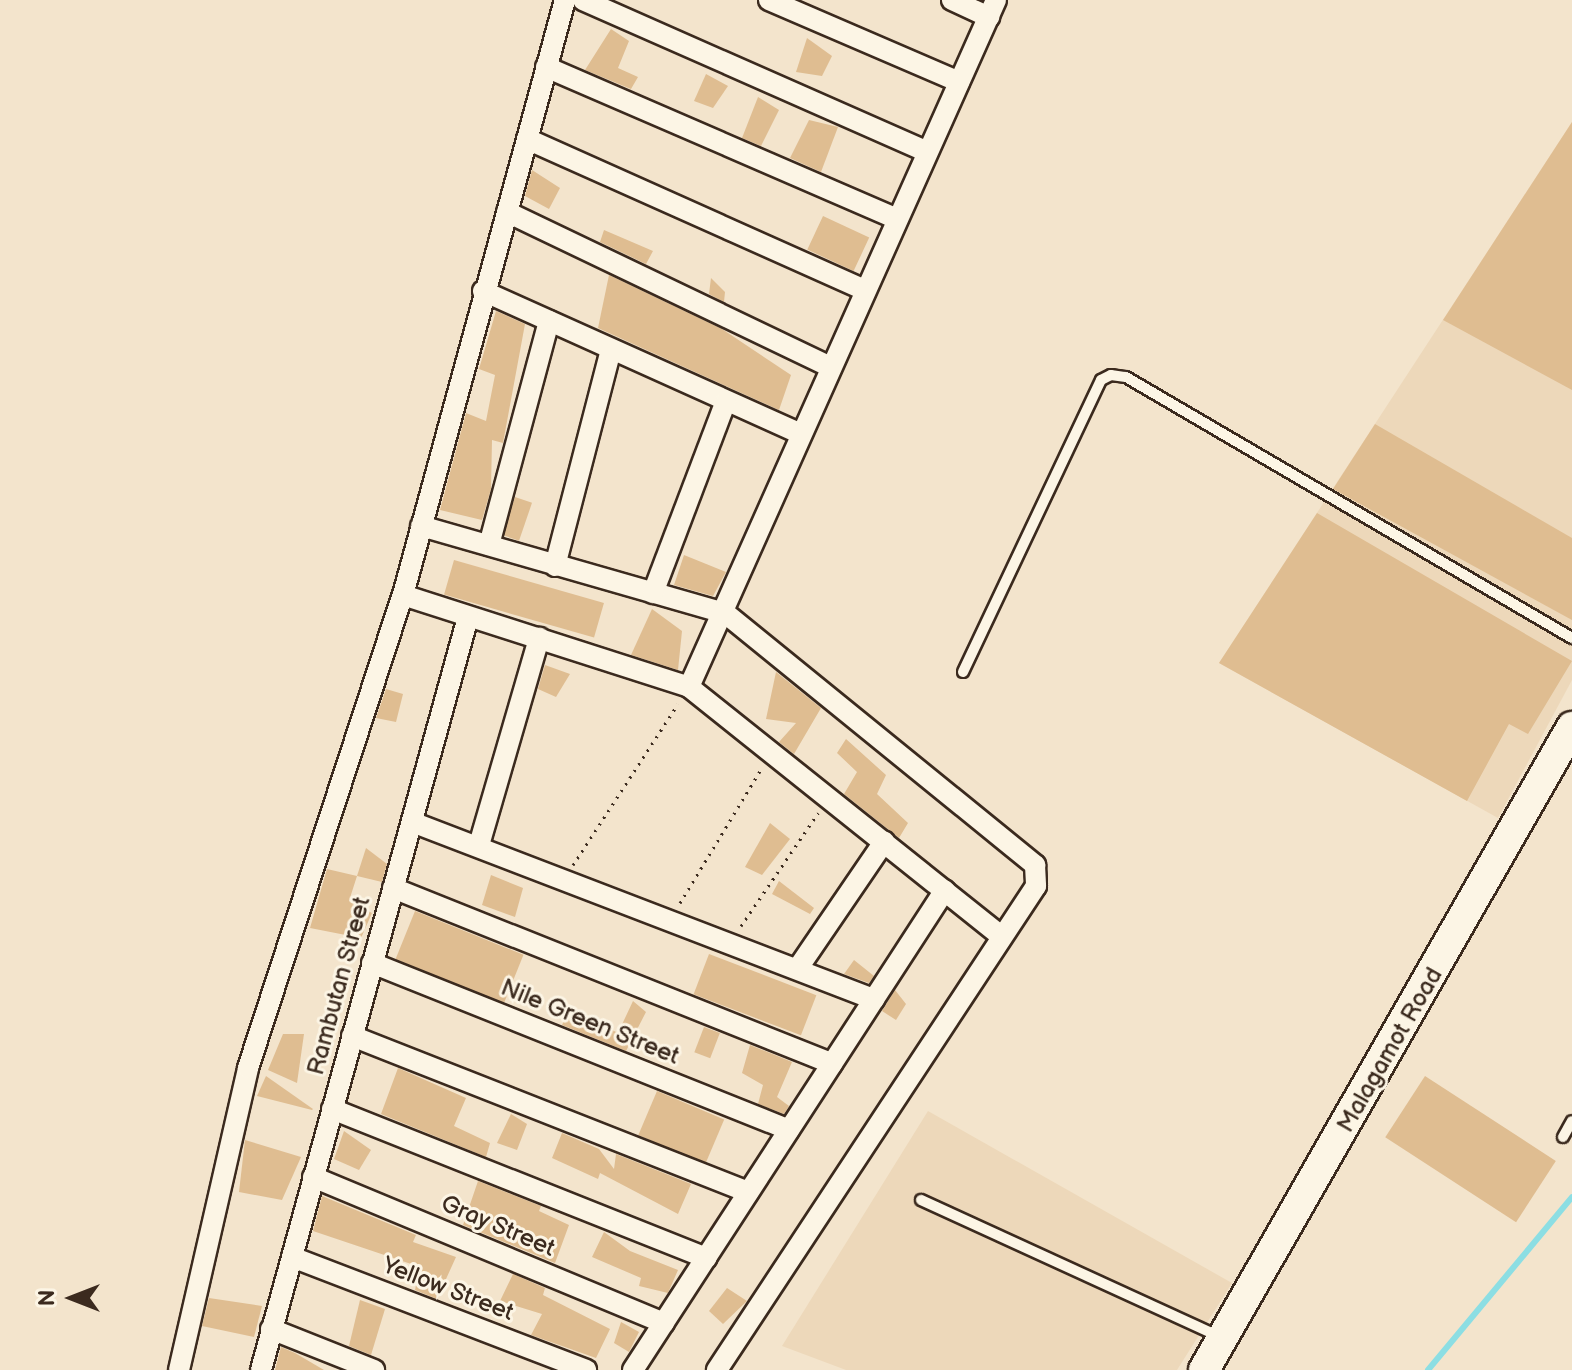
<!DOCTYPE html>
<style>
body{margin:0}
#map{position:relative;width:1572px;height:1370px;overflow:hidden;background:#f3e4cc;font-family:"Balsamiq Sans",sans-serif}
div>[style]{position:absolute}
.built>*{inset:0;background:#edd8ba}
.stream>*{height:6px;margin:-3px;padding:0 3px;transform-origin:3px;border-radius:3px;background:#8cdee3}
.building>*{inset:0;background:#dfbd91;transform-origin:0 0}
.path>*{height:3px;margin-top:-1.5px;transform-origin:0;background:repeating-linear-gradient(90deg,#3b2a1e 0 2px,transparent 0 8px)}
.roads{filter:drop-shadow(2px 0 #3b2a1e) drop-shadow(-2px 0 #3b2a1e) drop-shadow(0 2px #3b2a1e) drop-shadow(0 -2px #3b2a1e)}
.lane>*{height:10px;margin:-5px;padding:0 5px;transform-origin:5px;border-radius:5px;background:#fcf5e5}
.street>*{height:20px;margin:-10px;padding:0 10px;transform-origin:10px;border-radius:10px;background:#fcf5e5}
.secondary>*{height:30px;margin:-15px;padding:0 15px;transform-origin:15px;border-radius:15px;background:#fcf5e5}
span{translate:-50% -50%;white-space:nowrap;text-align:center;line-height:1.15;-webkit-text-stroke:6px #fcf5e5;paint-order:stroke}
.street-label{font-size:24px;color:#3b2a1e}
.north{position:absolute;left:32px;top:1258px;width:80px;height:80px;-webkit-text-stroke:6px #fcf5e5;paint-order:stroke;rotate:270deg;font-size:22px;font-weight:700;line-height:32px;text-align:center;color:#3b2a1e}
.north::after{content:'';display:block;margin:auto;width:28px;height:36px;background:#3b2a1e;clip-path:polygon(50% 0,100% 100%,50% 72%,0 100%)}
</style>
<div id="map">
<div class="built">
<div style="clip-path:polygon(1572px 122px,1572px 680px,1498px 818px,1219px 663px)"></div>
<div style="clip-path:polygon(928px 1111px,1232px 1283px,1177px 1370px,846px 1370px,782px 1346px)"></div>
</div>
<div class="stream">
<div style="left:1428px;top:1370px;width:225px;rotate:-50.2deg"></div>
</div>
<div class="building">
<div style="clip-path:polygon(611px 29px,629px 41px,618px 68px,638px 77px,631px 89px,585px 70px)"></div>
<div style="clip-path:polygon(807px 38px,832px 56px,822px 76px,796px 72px)"></div>
<div style="clip-path:polygon(706px 74px,728px 86px,713px 108px,694px 101px)"></div>
<div style="clip-path:polygon(758px 97px,779px 110px,761px 146px,742px 138px)"></div>
<div style="clip-path:polygon(809px 120px,838px 127px,821px 172px,790px 158px)"></div>
<div style="clip-path:polygon(1572px 122px,1572px 390px,1443px 320px)"></div>
<div style="clip-path:polygon(532px 170px,560px 188px,549px 209px,525px 196px)"></div>
<div style="left:823px;top:216px;width:51px;height:37px;rotate:25deg"></div>
<div style="clip-path:polygon(604px 230px,653px 251px,646px 264px,600px 242px)"></div>
<div style="clip-path:polygon(609px 275px,722px 329px,791px 375px,779px 410px,598px 328px)"></div>
<div style="clip-path:polygon(711px 278px,725px 292px,724px 302px,709px 294px)"></div>
<div style="clip-path:polygon(496px 311px,525px 324px,503px 443px,492px 440px,491px 489px,482px 520px,440px 510px,466px 413px,486px 421px,495px 375px,479px 369px)"></div>
<div style="clip-path:polygon(1375px 424px,1572px 538px,1572px 620px,1333px 489px)"></div>
<div style="left:515px;top:497px;width:18px;height:40px;rotate:19deg"></div>
<div style="clip-path:polygon(1317px 513px,1572px 661px,1528px 734px,1509px 724px,1467px 801px,1219px 663px)"></div>
<div style="clip-path:polygon(684px 555px,726px 572px,713px 596px,674px 585px)"></div>
<div style="left:454px;top:560px;width:156px;height:36px;rotate:16deg"></div>
<div style="clip-path:polygon(652px 609px,682px 631px,678px 670px,631px 655px)"></div>
<div style="clip-path:polygon(545px 665px,570px 674px,556px 697px,538px 689px)"></div>
<div style="clip-path:polygon(776px 672px,821px 708px,794px 754px,779px 742px,796px 723px,766px 719px)"></div>
<div style="clip-path:polygon(386px 689px,403px 694px,396px 722px,376px 718px)"></div>
<div style="clip-path:polygon(846px 739px,886px 775px,877px 794px,908px 823px,899px 838px,844px 794px,857px 772px,837px 753px)"></div>
<div style="clip-path:polygon(770px 823px,790px 839px,762px 875px,745px 867px)"></div>
<div style="clip-path:polygon(366px 848px,387px 864px,382px 882px,357px 876px)"></div>
<div style="clip-path:polygon(327px 869px,357px 876px,349px 901px,372px 913px,361px 938px,310px 928px)"></div>
<div style="clip-path:polygon(491px 875px,523px 888px,515px 917px,482px 905px)"></div>
<div style="clip-path:polygon(779px 881px,814px 908px,810px 914px,772px 894px)"></div>
<div style="left:415px;top:911px;width:117px;height:52px;rotate:22deg"></div>
<div style="left:709px;top:954px;width:115px;height:43px;rotate:21deg"></div>
<div style="clip-path:polygon(854px 960px,874px 976px,869px 983px,844px 974px)"></div>
<div style="clip-path:polygon(895px 990px,906px 1004px,896px 1020px,882px 1011px)"></div>
<div style="clip-path:polygon(633px 1001px,646px 1012px,626px 1051px,562px 1025px,570px 1008px,618px 1033px)"></div>
<div style="left:704px;top:1027px;width:17px;height:27px;rotate:21deg"></div>
<div style="clip-path:polygon(283px 1034px,304px 1034px,297px 1083px,268px 1070px)"></div>
<div style="clip-path:polygon(750px 1045px,792px 1062px,777px 1097px,789px 1106px,784px 1114px,758px 1104px,763px 1085px,742px 1073px)"></div>
<div style="clip-path:polygon(398px 1068px,466px 1098px,454px 1126px,490px 1143px,486px 1157px,381px 1114px)"></div>
<div style="clip-path:polygon(266px 1076px,313px 1109px,312px 1110px,257px 1096px)"></div>
<div style="left:1425px;top:1076px;width:156px;height:73px;rotate:33deg"></div>
<div style="left:657px;top:1091px;width:73px;height:48px;rotate:23deg"></div>
<div style="clip-path:polygon(511px 1114px,527px 1124px,517px 1150px,497px 1143px)"></div>
<div style="clip-path:polygon(344px 1131px,371px 1150px,359px 1170px,334px 1159px)"></div>
<div style="clip-path:polygon(562px 1133px,599px 1149px,614px 1169px,616px 1154px,691px 1184px,678px 1214px,600px 1173px,598px 1179px,552px 1158px)"></div>
<div style="clip-path:polygon(245px 1140px,301px 1157px,282px 1200px,239px 1192px)"></div>
<div style="clip-path:polygon(478px 1181px,541px 1206px,539px 1211px,569px 1225px,555px 1263px,463px 1225px)"></div>
<div style="clip-path:polygon(322px 1196px,416px 1235px,413px 1242px,456px 1257px,437px 1299px,415px 1290px,420px 1267px,313px 1231px)"></div>
<div style="clip-path:polygon(604px 1232px,630px 1251px,678px 1270px,668px 1293px,639px 1286px,641px 1278px,592px 1257px)"></div>
<div style="clip-path:polygon(513px 1274px,545px 1288px,543px 1295px,610px 1329px,596px 1358px,531px 1335px,542px 1314px,500px 1301px)"></div>
<div style="clip-path:polygon(727px 1288px,747px 1301px,723px 1324px,709px 1311px)"></div>
<div style="clip-path:polygon(209px 1298px,262px 1306px,254px 1337px,202px 1326px)"></div>
<div style="clip-path:polygon(360px 1300px,385px 1309px,371px 1355px,349px 1346px)"></div>
<div style="clip-path:polygon(621px 1322px,639px 1332px,629px 1352px,614px 1343px)"></div>
<div style="clip-path:polygon(281px 1347px,295px 1353px,324px 1370px,275px 1370px)"></div>
</div>
<div class="path">
<div style="left:573px;top:865px;width:192px;rotate:-56.9deg"></div>
<div style="left:680px;top:903px;width:157px;rotate:-58.8deg"></div>
<div style="left:741px;top:926px;width:137px;rotate:-55.7deg"></div>
</div>
<div class="roads">
<div class="lane">
<div style="left:963px;top:672px;width:323px;rotate:-64.7deg"></div>
<div style="left:1101px;top:380px;width:11px;rotate:-27deg"></div>
<div style="left:1111px;top:375px;width:15px;rotate:8deg"></div>
<div style="left:1126px;top:377px;width:517px;rotate:30.34deg"></div>
<div style="left:1563px;top:1137px;width:18px;rotate:-61deg"></div>
<div style="left:921px;top:1200px;width:329px;rotate:24.6deg"></div>
</div>
<div class="street">
<div style="left:583px;top:0;width:376px;rotate:23.8deg"></div>
<div style="left:769px;top:0;width:207px;rotate:23.3deg"></div>
<div style="left:952px;top:0;width:41px;rotate:24.7deg"></div>
<div style="left:546px;top:67px;width:382px;rotate:23.4deg"></div>
<div style="left:527px;top:139px;width:369px;rotate:24.1deg"></div>
<div style="left:507px;top:212px;width:357px;rotate:25.6deg"></div>
<div style="left:483px;top:291px;width:346px;rotate:24.2deg"></div>
<div style="left:421px;top:526px;width:316px;rotate:16deg"></div>
<div style="left:725px;top:613px;width:400px;rotate:39.1deg"></div>
<div style="left:1035px;top:865px;width:21px;rotate:87deg"></div>
<div style="left:1036px;top:886px;width:580px;rotate:123.39deg"></div>
<div style="left:489px;top:545px;width:232px;rotate:-75deg"></div>
<div style="left:555px;top:566px;width:224px;rotate:-75.5deg"></div>
<div style="left:653px;top:593px;width:205px;rotate:-69.2deg"></div>
<div style="left:403px;top:595px;width:300px;rotate:17.8deg"></div>
<div style="left:689px;top:687px;width:399px;rotate:38.6deg"></div>
<div style="left:689px;top:687px;width:752px;rotate:-65.92deg"></div>
<div style="left:412px;top:822px;width:495px;rotate:21deg"></div>
<div style="left:479px;top:845px;width:216px;rotate:-73.8deg"></div>
<div style="left:393px;top:888px;width:473px;rotate:21.8deg"></div>
<div style="left:372px;top:963px;width:449px;rotate:21.8deg"></div>
<div style="left:798px;top:968px;width:153px;rotate:-55.7deg"></div>
<div style="left:352px;top:1036px;width:426px;rotate:21.5deg"></div>
<div style="left:332px;top:1109px;width:403px;rotate:21.7deg"></div>
<div style="left:313px;top:1177px;width:380px;rotate:22.6deg"></div>
<div style="left:292px;top:1257px;width:315px;rotate:21deg"></div>
<div style="left:271px;top:1329px;width:111px;rotate:21.7deg"></div>
<div style="left:179px;top:1370px;width:310px;rotate:-77.1deg"></div>
<div style="left:248px;top:1068px;width:498px;rotate:-71.9deg"></div>
<div style="left:403px;top:595px;width:617px;rotate:-74.77deg"></div>
<div style="left:261px;top:1370px;width:781px;rotate:-74.63deg"></div>
<div style="left:633px;top:1370px;width:572px;rotate:-56.98deg"></div>
</div>
<div class="secondary">
<div style="left:1204px;top:1370px;width:741px;rotate:-60.22deg"></div>
</div>
</div>
<div class="street-label">
<span style="left:339px;top:986px;rotate:-75deg">Rambutan Street</span>
<span style="left:590px;top:1022px;rotate:22deg">Nile Green Street</span>
<span style="left:1390px;top:1050px;rotate:-60deg">Malagamot Road</span>
<span style="left:498px;top:1226px;rotate:23deg">Gray Street</span>
<span style="left:448px;top:1289px;rotate:21deg">Yellow Street</span>
</div>
<div class="north">N</div>
</div>
